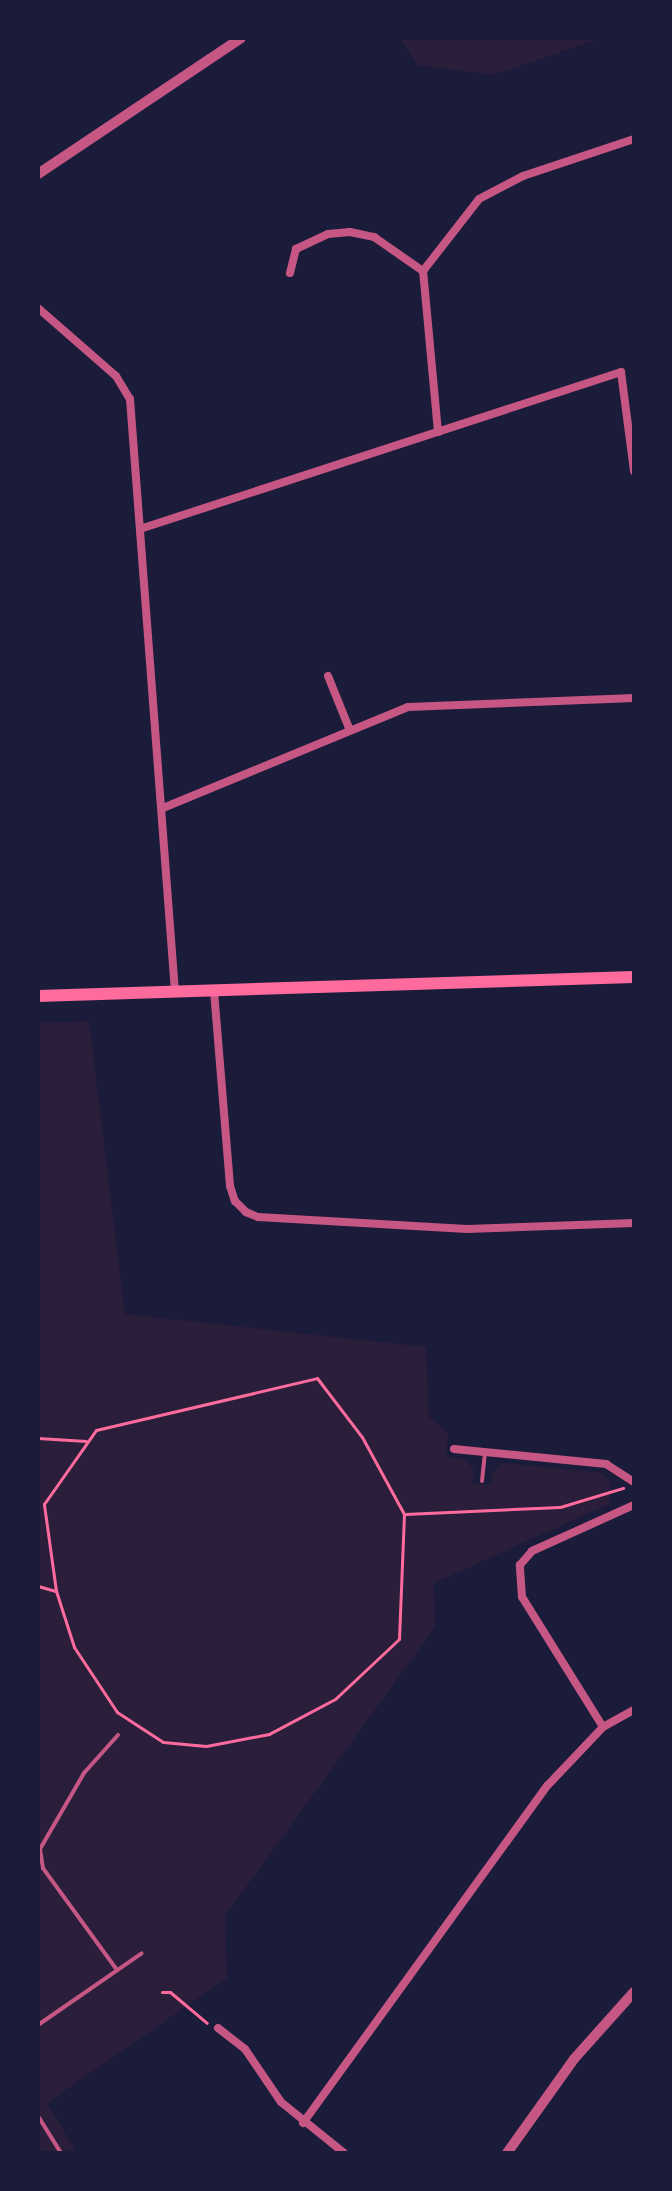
<!DOCTYPE html>
<style>
body{margin:0}
#map{position:relative;width:672px;height:2191px;overflow:hidden;background:#1b1b3a;font-family:Helvetica,sans-serif}
div>[style]{position:absolute}
.green>*{inset:0;background:#2a1e3b}
.path>*{height:3px;margin:-1.5px;padding:0 1.5px;transform-origin:1.5px;border-radius:1.5px;background:#ff6b9d}
.service>*{height:4px;margin:-2px;padding:0 2px;transform-origin:2px;border-radius:2px;background:#c65784}
.minor>*{height:8px;margin:-4px;padding:0 4px;transform-origin:4px;border-radius:4px;background:#c65784}
.tertiary>*{height:10px;margin:-5px;padding:0 5px;transform-origin:5px;border-radius:5px;background:#c65784}
.primary>*{height:12px;margin:-6px;padding:0 6px;transform-origin:6px;border-radius:6px;background:#ff6b9d}
span{translate:-50% -50%;white-space:nowrap;text-align:center;line-height:1.15;-webkit-text-stroke:7px #1b1b3a;paint-order:stroke}
.frame{position:absolute;inset:0;border:40px solid #1b1b3a;pointer-events:none}
</style>
<div id="map">
<div class="green">
<div style="clip-path:polygon(400px 38px,602px 38px,493px 75px,417px 65px)"></div>
<div style="clip-path:polygon(89px 1021px,125px 1314px,426px 1347px,429px 1417px,448px 1433px,446px 1457px,465px 1459px,474px 1470px,473px 1484px,491px 1485px,493px 1472px,503px 1463px,602px 1473px,611px 1483px,609px 1504px,434px 1583px,435px 1627px,225px 1916px,227px 1978px,47px 2103px,77px 2153px,38px 2153px,38px 1023px)"></div>
</div>
<div class="path">
<div style="left:317px;top:1378px;width:74px;rotate:52.7deg"></div>
<div style="left:362px;top:1437px;width:88px;rotate:61.4deg"></div>
<div style="left:404px;top:1514px;width:125px;rotate:92.3deg"></div>
<div style="left:399px;top:1639px;width:88px;rotate:136.8deg"></div>
<div style="left:335px;top:1699px;width:75px;rotate:152.1deg"></div>
<div style="left:269px;top:1734px;width:64px;rotate:169.2deg"></div>
<div style="left:206px;top:1746px;width:43px;rotate:-174.7deg"></div>
<div style="left:163px;top:1742px;width:55px;rotate:-146.9deg"></div>
<div style="left:117px;top:1712px;width:78px;rotate:-123.5deg"></div>
<div style="left:74px;top:1647px;width:59px;rotate:-107.8deg"></div>
<div style="left:56px;top:1591px;width:88px;rotate:-97.9deg"></div>
<div style="left:44px;top:1504px;width:90px;rotate:-54.9deg"></div>
<div style="left:96px;top:1430px;width:227px;rotate:-13.2deg"></div>
<div style="left:38px;top:1438px;width:48px;rotate:3.6deg"></div>
<div style="left:405px;top:1514px;width:155px;rotate:-2.6deg"></div>
<div style="left:560px;top:1507px;width:66px;rotate:-16.8deg"></div>
<div style="left:38px;top:1586px;width:19px;rotate:16deg"></div>
<div style="left:162px;top:1992px;width:8px"></div>
<div style="left:170px;top:1992px;width:48px;rotate:40deg"></div>
</div>
<div class="service">
<div style="left:482px;top:1481px;width:28px;rotate:-84deg"></div>
<div style="left:117px;top:1970px;width:126px;rotate:-126deg"></div>
<div style="left:43px;top:1868px;width:19px;rotate:-99deg"></div>
<div style="left:40px;top:1849px;width:88px;rotate:-59.9deg"></div>
<div style="left:84px;top:1773px;width:51px;rotate:-48.2deg"></div>
<div style="left:38px;top:2025px;width:126px;rotate:-34.7deg"></div>
<div style="left:38px;top:2116px;width:44px;rotate:58.1deg"></div>
</div>
<div class="minor">
<div style="left:290px;top:273px;width:25px;rotate:-76deg"></div>
<div style="left:296px;top:249px;width:35px;rotate:-25deg"></div>
<div style="left:328px;top:234px;width:22px;rotate:-5deg"></div>
<div style="left:350px;top:232px;width:25px;rotate:12deg"></div>
<div style="left:374px;top:237px;width:60px;rotate:34.8deg"></div>
<div style="left:38px;top:308px;width:103px;rotate:41.1deg"></div>
<div style="left:116px;top:376px;width:27px;rotate:59deg"></div>
<div style="left:130px;top:399px;width:595px;rotate:85.66deg"></div>
<div style="left:438px;top:432px;width:162px;rotate:-95.3deg"></div>
<div style="left:423px;top:271px;width:91px;rotate:-52.1deg"></div>
<div style="left:479px;top:199px;width:50px;rotate:-27.6deg"></div>
<div style="left:523px;top:176px;width:117px;rotate:-18.4deg"></div>
<div style="left:143px;top:528px;width:503px;rotate:-18.07deg"></div>
<div style="left:621px;top:372px;width:100px;rotate:82.5deg"></div>
<div style="left:328px;top:676px;width:56px;rotate:68deg"></div>
<div style="left:163px;top:808px;width:265px;rotate:-22.4deg"></div>
<div style="left:408px;top:707px;width:226px;rotate:-2.3deg"></div>
<div style="left:214px;top:991px;width:196px;rotate:85.3deg"></div>
<div style="left:230px;top:1186px;width:16px;rotate:72deg"></div>
<div style="left:235px;top:1201px;width:16px;rotate:45deg"></div>
<div style="left:246px;top:1212px;width:13px;rotate:23deg"></div>
<div style="left:258px;top:1217px;width:209px;rotate:3.3deg"></div>
<div style="left:467px;top:1229px;width:167px;rotate:-2.1deg"></div>
<div style="left:454px;top:1449px;width:153px;rotate:5.6deg"></div>
<div style="left:606px;top:1464px;width:33px;rotate:33deg"></div>
<div style="left:603px;top:1727px;width:153px;rotate:-121.9deg"></div>
<div style="left:522px;top:1597px;width:32px;rotate:-94deg"></div>
<div style="left:520px;top:1565px;width:18px;rotate:-49deg"></div>
<div style="left:532px;top:1551px;width:112px;rotate:-24.3deg"></div>
<div style="left:218px;top:2028px;width:34px;rotate:38deg"></div>
<div style="left:245px;top:2049px;width:64px;rotate:55.8deg"></div>
<div style="left:281px;top:2102px;width:81px;rotate:39deg"></div>
<div style="left:303px;top:2123px;width:417px;rotate:-54.1deg"></div>
<div style="left:548px;top:1785px;width:80px;rotate:-46.5deg"></div>
<div style="left:603px;top:1727px;width:35px;rotate:-29deg"></div>
</div>
<div class="tertiary">
<div style="left:38px;top:174px;width:244px;rotate:-33.8deg"></div>
<div style="left:507px;top:2153px;width:115px;rotate:-54.5deg"></div>
<div style="left:574px;top:2059px;width:90px;rotate:-48.2deg"></div>
</div>
<div class="primary">
<div style="left:38px;top:996px;width:596px;rotate:-1.83deg"></div>
</div>
<div class="frame"></div>
</div>
